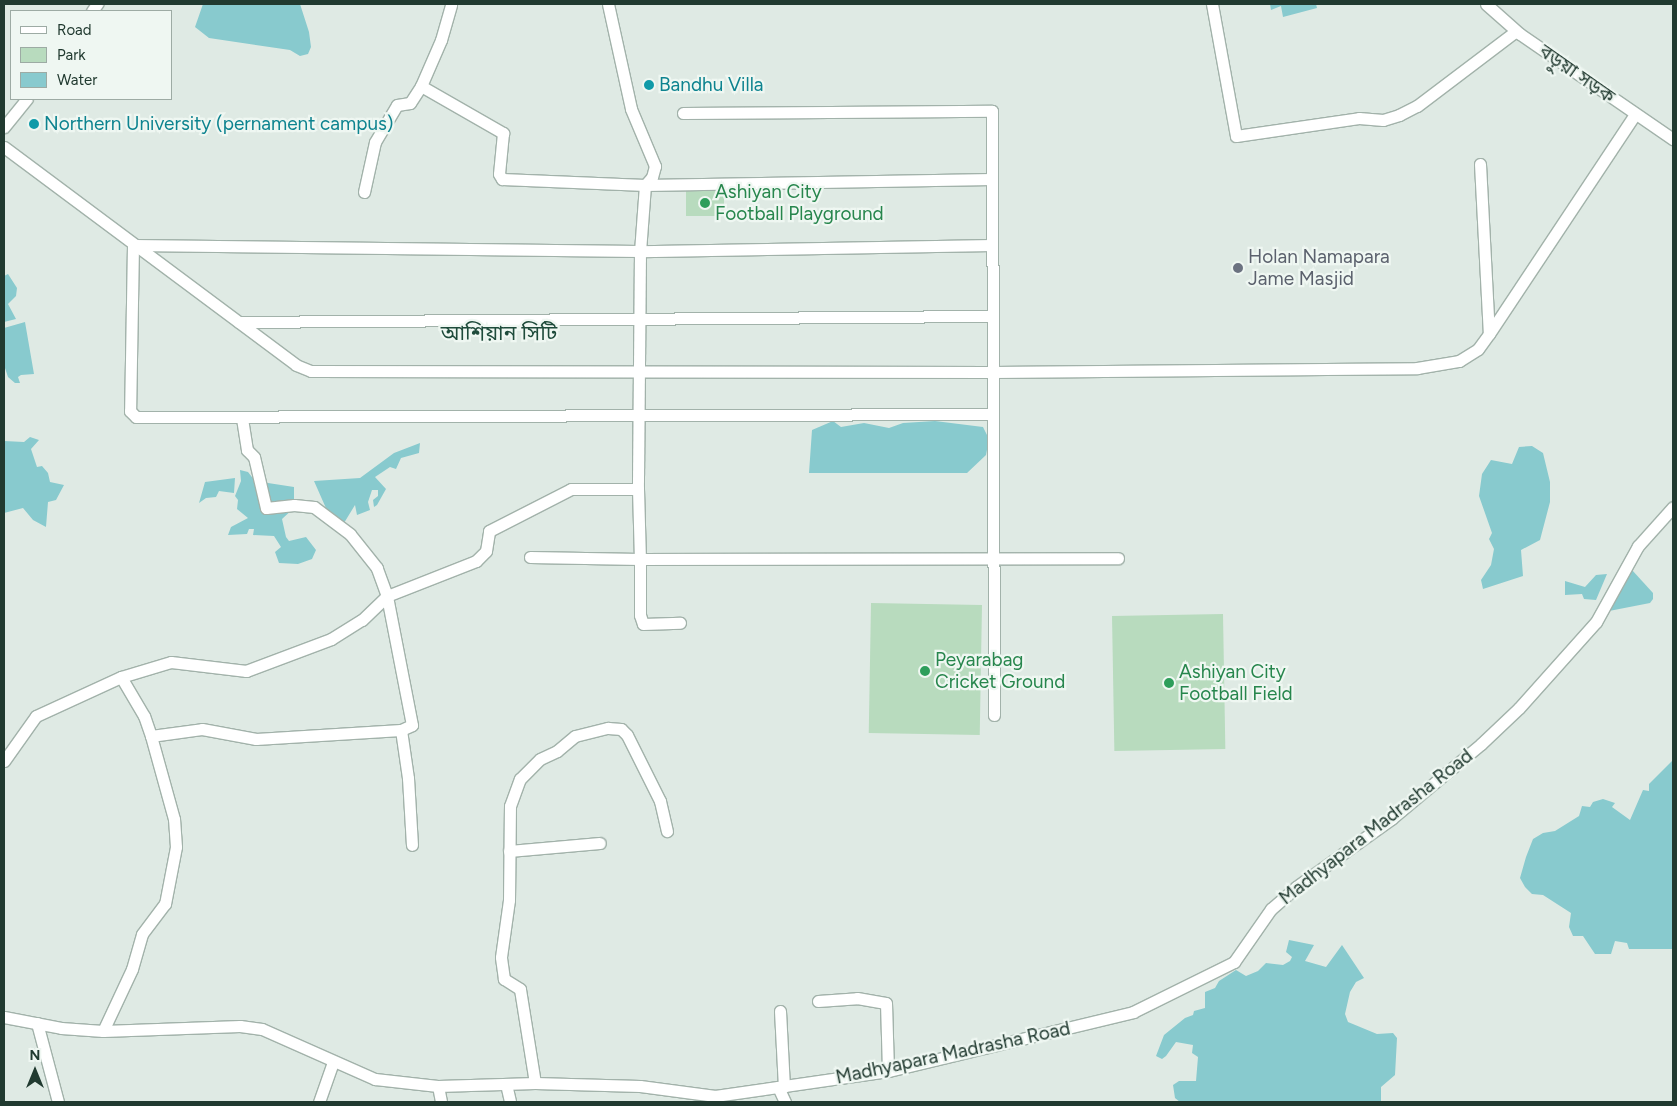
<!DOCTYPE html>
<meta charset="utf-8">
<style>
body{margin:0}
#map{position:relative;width:1677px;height:1106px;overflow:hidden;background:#dfeae4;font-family:Figtree,"Noto Sans Bengali",sans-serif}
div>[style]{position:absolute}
.green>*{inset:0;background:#b8dbbe;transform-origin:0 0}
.water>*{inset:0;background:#88cace}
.roads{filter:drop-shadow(1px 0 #a2b2aa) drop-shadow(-1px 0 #a2b2aa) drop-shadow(0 1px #a2b2aa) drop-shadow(0 -1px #a2b2aa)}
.minor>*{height:11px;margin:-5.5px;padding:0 5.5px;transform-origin:5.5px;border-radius:5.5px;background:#fff}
.dots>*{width:14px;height:14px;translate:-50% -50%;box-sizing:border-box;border:2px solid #eff7f2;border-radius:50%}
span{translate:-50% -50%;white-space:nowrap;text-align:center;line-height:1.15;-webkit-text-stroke:4.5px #eff7f2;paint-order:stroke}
.street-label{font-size:19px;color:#213a30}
.culture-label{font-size:19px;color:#0d838f}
.left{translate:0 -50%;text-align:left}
.leisure-label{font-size:19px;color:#27864d}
.worship-label{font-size:19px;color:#5b616d}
.quarter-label{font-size:21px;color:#1e4b3b}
.frame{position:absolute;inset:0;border:5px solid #213a30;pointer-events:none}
.legend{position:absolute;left:10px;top:10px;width:162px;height:90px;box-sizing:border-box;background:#eff7f2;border:1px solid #9daba4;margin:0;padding:6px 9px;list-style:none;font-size:15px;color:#213a30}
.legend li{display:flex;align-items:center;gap:10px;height:25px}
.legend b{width:25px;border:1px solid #9daba4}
.north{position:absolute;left:10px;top:1046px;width:50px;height:50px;-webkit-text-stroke:4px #eff7f2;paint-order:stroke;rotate:0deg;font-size:14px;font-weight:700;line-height:20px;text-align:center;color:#213a30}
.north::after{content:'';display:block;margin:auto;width:18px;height:22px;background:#213a30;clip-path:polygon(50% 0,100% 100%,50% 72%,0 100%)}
</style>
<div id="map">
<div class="green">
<div style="left:686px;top:190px;width:38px;height:26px"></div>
<div style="left:982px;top:605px;width:130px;height:111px;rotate:91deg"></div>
<div style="left:1223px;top:614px;width:135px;height:111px;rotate:89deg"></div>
</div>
<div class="water">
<div style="clip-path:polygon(203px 4px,300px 4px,309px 32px,311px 47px,308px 54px,300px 56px,290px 50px,209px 38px,195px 27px)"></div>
<div style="clip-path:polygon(1270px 4px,1316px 4px,1317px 8px,1283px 17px,1281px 6px,1271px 10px)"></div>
<div style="clip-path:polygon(8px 274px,17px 288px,16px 296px,8px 304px,16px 319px,4px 322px,4px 276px)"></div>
<div style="clip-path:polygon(25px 322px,34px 374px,21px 375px,18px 377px,20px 383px,15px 383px,8px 377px,4px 365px,4px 328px)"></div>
<div style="clip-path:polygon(833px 421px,841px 427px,864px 423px,889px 428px,903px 423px,935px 421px,983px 427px,989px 439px,986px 455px,967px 473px,809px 473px,812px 430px)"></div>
<div style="clip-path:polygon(30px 437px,39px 440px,31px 449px,37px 467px,42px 466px,48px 473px,50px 482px,64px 485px,56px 500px,48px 502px,46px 527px,33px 520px,23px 508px,4px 513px,4px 441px,24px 442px)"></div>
<div style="clip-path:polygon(420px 443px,419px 453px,401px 458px,396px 469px,390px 467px,375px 477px,386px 489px,377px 505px,374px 507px,373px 500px,378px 496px,378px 490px,372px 490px,368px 502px,370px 510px,357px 515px,355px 505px,344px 523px,329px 515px,314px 481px,360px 478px,394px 453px)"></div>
<div style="clip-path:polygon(1532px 446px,1543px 453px,1550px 482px,1550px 502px,1540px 540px,1521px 550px,1523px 576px,1483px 589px,1481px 580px,1491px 565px,1494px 549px,1489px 539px,1492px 533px,1479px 496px,1482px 474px,1491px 460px,1512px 464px,1519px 447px)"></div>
<div style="clip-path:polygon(240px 470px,248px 472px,255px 481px,294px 487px,294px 508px,282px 519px,286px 537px,289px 541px,306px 537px,316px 550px,312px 559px,298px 564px,279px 563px,275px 552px,281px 547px,274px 536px,253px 535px,254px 529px,249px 529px,247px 534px,228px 535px,231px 527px,248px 518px,237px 509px,238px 500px,235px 496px,241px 481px)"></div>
<div style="clip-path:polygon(235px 478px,234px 493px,219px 491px,216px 497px,206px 498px,199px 503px,205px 482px)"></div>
<div style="clip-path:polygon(1632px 570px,1653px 593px,1653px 599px,1650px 603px,1609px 611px)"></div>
<div style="clip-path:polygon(1607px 574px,1596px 600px,1584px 599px,1582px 594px,1565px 595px,1565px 581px,1585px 587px,1596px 575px)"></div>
<div style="clip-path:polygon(1673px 760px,1673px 949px,1629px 949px,1627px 943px,1615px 941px,1611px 954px,1595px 954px,1583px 936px,1573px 936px,1569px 927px,1571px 913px,1543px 895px,1532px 894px,1525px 887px,1520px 878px,1526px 857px,1533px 839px,1543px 833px,1555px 831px,1579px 816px,1582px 806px,1590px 807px,1593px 802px,1603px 799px,1615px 803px,1612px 807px,1630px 820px,1643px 790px,1649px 791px,1649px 784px)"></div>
<div style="clip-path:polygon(1289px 940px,1314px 945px,1305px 961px,1326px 967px,1342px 945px,1364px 978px,1356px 982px,1350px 992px,1345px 1014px,1348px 1022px,1377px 1034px,1393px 1033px,1397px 1038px,1395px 1075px,1381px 1087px,1381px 1102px,1180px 1102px,1175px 1098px,1173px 1085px,1179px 1081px,1196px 1081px,1198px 1057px,1192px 1053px,1193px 1045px,1176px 1042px,1166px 1056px,1162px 1059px,1156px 1056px,1164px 1035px,1185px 1018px,1193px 1015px,1194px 1011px,1205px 1008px,1205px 992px,1215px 988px,1219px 981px,1236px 970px,1246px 976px,1258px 971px,1266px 963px,1283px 965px,1290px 961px,1292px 957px,1286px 952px)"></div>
</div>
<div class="roads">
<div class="minor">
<div style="left:608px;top:4px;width:107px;rotate:77.6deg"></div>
<div style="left:631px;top:109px;width:62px;rotate:67.2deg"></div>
<div style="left:655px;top:166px;width:11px;rotate:105deg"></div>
<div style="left:652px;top:177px;width:11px;rotate:131deg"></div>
<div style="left:645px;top:185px;width:66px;rotate:94.3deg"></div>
<div style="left:640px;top:251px;width:238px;rotate:90.5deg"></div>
<div style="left:1212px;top:4px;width:134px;rotate:79.7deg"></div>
<div style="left:1236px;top:136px;width:124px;rotate:-8.3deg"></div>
<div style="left:1359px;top:118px;width:24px;rotate:5deg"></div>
<div style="left:1383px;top:120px;width:17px;rotate:-17deg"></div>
<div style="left:1399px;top:115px;width:20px;rotate:-27deg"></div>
<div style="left:1417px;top:106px;width:124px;rotate:-37.1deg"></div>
<div style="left:1486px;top:4px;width:45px;rotate:41.4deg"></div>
<div style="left:1520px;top:34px;width:186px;rotate:34.5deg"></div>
<div style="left:92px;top:11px;width:9px;rotate:-54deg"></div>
<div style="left:421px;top:86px;width:95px;rotate:29.8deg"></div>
<div style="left:503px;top:133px;width:41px;rotate:95.6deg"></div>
<div style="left:499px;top:174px;width:6px;rotate:59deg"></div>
<div style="left:502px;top:179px;width:143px;rotate:2.4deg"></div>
<div style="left:645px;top:185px;width:347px;rotate:-1deg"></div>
<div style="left:683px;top:113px;width:309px;rotate:-0.4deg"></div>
<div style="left:992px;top:111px;width:604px;rotate:89.81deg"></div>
<div style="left:4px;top:127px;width:36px;rotate:-51deg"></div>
<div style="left:4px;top:147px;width:364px;rotate:36.7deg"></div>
<div style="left:296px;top:365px;width:16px;rotate:22deg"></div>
<div style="left:311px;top:371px;width:682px;rotate:0.08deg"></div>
<div style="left:993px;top:372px;width:424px;rotate:-0.5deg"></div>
<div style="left:1417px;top:368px;width:43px;rotate:-9.5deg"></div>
<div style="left:1459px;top:361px;width:22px;rotate:-32deg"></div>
<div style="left:1478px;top:349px;width:19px;rotate:-54deg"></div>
<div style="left:1480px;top:164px;width:170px;rotate:87deg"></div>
<div style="left:1489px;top:334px;width:264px;rotate:-56.4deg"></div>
<div style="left:364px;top:192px;width:51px;rotate:-77.6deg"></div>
<div style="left:375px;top:142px;width:43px;rotate:-59.3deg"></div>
<div style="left:397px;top:105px;width:13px;rotate:-9deg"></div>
<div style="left:410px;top:103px;width:20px;rotate:-57deg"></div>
<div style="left:421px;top:86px;width:50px;rotate:-66.5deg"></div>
<div style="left:441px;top:40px;width:37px;rotate:-74deg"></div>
<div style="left:992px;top:245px;width:352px;rotate:179deg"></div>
<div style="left:640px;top:251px;width:507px;rotate:-179.32deg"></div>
<div style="left:133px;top:245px;width:166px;rotate:91deg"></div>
<div style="left:130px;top:411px;width:8px;rotate:45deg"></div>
<div style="left:136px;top:417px;width:857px;rotate:-0.2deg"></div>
<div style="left:239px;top:322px;width:753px;rotate:-0.46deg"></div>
<div style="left:530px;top:557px;width:110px;rotate:1deg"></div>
<div style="left:640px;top:559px;width:56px;rotate:90deg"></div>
<div style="left:640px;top:615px;width:9px;rotate:72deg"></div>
<div style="left:643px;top:624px;width:37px;rotate:-2deg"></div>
<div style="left:401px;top:730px;width:49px;rotate:81.7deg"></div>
<div style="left:408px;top:778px;width:67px;rotate:86.6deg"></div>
<div style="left:151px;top:736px;width:51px;rotate:-7.8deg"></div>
<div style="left:202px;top:729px;width:55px;rotate:10.5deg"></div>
<div style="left:256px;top:739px;width:145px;rotate:-3.6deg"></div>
<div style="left:401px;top:730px;width:12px;rotate:-24deg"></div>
<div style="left:412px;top:725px;width:131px;rotate:-101deg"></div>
<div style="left:387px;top:596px;width:30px;rotate:-110deg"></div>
<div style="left:377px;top:568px;width:43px;rotate:-128.5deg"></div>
<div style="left:350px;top:534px;width:45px;rotate:-143.1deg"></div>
<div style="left:314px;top:507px;width:20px;rotate:-174deg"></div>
<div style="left:294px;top:505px;width:28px;rotate:174deg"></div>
<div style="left:266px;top:508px;width:52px;rotate:-103.2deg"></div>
<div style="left:254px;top:457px;width:10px;rotate:-135deg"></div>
<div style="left:247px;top:450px;width:33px;rotate:-99deg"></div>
<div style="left:4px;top:761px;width:55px;rotate:-54.6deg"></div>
<div style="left:36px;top:716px;width:94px;rotate:-24.6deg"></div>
<div style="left:121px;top:677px;width:52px;rotate:-16.7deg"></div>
<div style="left:171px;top:662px;width:76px;rotate:6.8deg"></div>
<div style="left:246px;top:671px;width:91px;rotate:-20.6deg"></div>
<div style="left:331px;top:639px;width:36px;rotate:-32deg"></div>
<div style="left:362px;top:620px;width:35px;rotate:-44deg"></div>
<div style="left:387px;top:596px;width:96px;rotate:-21.5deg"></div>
<div style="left:476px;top:561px;width:14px;rotate:-45deg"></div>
<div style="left:486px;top:551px;width:20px;rotate:-81deg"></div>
<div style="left:489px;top:531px;width:92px;rotate:-27.1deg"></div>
<div style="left:571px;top:489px;width:67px"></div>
<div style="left:638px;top:489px;width:70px;rotate:88.4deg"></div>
<div style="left:640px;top:559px;width:478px;rotate:-0.1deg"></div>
<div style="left:509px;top:851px;width:91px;rotate:-5deg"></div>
<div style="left:818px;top:1001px;width:39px;rotate:-4deg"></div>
<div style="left:857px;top:998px;width:29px;rotate:10deg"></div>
<div style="left:886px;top:1003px;width:68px;rotate:88.3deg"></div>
<div style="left:780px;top:1011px;width:76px;rotate:87deg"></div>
<div style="left:4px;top:1017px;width:58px;rotate:10.9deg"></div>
<div style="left:61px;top:1028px;width:42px;rotate:4.1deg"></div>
<div style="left:103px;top:1031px;width:137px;rotate:-2.1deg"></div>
<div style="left:240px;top:1026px;width:22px;rotate:8deg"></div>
<div style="left:262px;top:1029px;width:124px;rotate:23.9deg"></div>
<div style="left:375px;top:1079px;width:63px;rotate:6.3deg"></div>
<div style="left:438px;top:1086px;width:97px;rotate:-1.8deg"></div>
<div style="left:535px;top:1083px;width:105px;rotate:1.6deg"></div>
<div style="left:640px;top:1086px;width:76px;rotate:7.6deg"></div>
<div style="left:715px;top:1096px;width:175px;rotate:-8.2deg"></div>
<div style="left:888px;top:1071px;width:252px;rotate:-13.5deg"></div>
<div style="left:1133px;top:1012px;width:113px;rotate:-26.3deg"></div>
<div style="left:1234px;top:962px;width:65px;rotate:-55.1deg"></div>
<div style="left:1271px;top:909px;width:33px;rotate:-41deg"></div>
<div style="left:1296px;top:887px;width:117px;rotate:-35.6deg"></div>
<div style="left:1391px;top:819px;width:117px;rotate:-39.8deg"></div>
<div style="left:1481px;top:744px;width:52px;rotate:-43.5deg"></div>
<div style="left:1519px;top:708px;width:115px;rotate:-48.2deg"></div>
<div style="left:1596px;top:622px;width:87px;rotate:-61.1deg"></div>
<div style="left:1638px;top:546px;width:52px;rotate:-48.1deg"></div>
<div style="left:37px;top:1023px;width:82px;rotate:75.1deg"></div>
<div style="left:103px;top:1031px;width:68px;rotate:-64.9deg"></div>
<div style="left:132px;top:969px;width:36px;rotate:-74deg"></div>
<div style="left:142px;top:934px;width:38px;rotate:-53deg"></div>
<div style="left:165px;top:904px;width:58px;rotate:-79.1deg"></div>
<div style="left:176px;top:847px;width:28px;rotate:-94deg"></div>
<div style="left:174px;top:819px;width:86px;rotate:-105.5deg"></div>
<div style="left:151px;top:736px;width:21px;rotate:-109deg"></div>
<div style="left:144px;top:716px;width:45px;rotate:-120.5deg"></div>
<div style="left:535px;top:1083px;width:95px;rotate:-99.1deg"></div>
<div style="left:520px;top:989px;width:19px;rotate:-148deg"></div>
<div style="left:504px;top:979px;width:22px;rotate:-98deg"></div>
<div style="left:501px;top:957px;width:58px;rotate:-82deg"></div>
<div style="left:509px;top:900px;width:94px;rotate:-89.4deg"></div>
<div style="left:510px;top:806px;width:29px;rotate:-70deg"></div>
<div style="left:520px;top:779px;width:28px;rotate:-45deg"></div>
<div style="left:540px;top:759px;width:19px;rotate:-25deg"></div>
<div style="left:557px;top:751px;width:23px;rotate:-40deg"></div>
<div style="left:575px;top:736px;width:34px;rotate:-14deg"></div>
<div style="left:608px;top:728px;width:13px;rotate:4deg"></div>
<div style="left:621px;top:729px;width:8px;rotate:45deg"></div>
<div style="left:627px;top:735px;width:74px;rotate:63.4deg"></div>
<div style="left:660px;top:801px;width:31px;rotate:77deg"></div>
<div style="left:506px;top:1084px;width:18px;rotate:77deg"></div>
<div style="left:438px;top:1086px;width:16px;rotate:79deg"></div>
<div style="left:778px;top:1087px;width:17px;rotate:65deg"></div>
<div style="left:319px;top:1102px;width:42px;rotate:-70.7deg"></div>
</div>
</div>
<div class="dots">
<div style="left:649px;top:85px;background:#0f9aa8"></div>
<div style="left:34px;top:124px;background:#0f9aa8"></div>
<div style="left:705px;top:203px;background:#2e9e5b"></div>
<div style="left:1238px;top:268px;background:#6b7280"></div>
<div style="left:925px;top:671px;background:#2e9e5b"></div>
<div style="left:1169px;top:683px;background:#2e9e5b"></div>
</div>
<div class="street-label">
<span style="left:1577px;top:74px;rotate:35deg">বড়ুয়া সড়ক</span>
<span style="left:1376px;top:827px;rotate:-38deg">Madhyapara Madrasha Road</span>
<span style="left:953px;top:1053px;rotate:-12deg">Madhyapara Madrasha Road</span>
</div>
<div class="culture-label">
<span class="left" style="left:659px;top:85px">Bandhu Villa</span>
<span class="left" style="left:44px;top:124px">Northern University (pernament campus)</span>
</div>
<div class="leisure-label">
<span class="left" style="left:715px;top:203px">Ashiyan City<br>Football Playground</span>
<span class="left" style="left:935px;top:671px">Peyarabag<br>Cricket Ground</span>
<span class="left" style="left:1179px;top:683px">Ashiyan City<br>Football Field</span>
</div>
<div class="worship-label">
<span class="left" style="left:1248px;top:268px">Holan Namapara<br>Jame Masjid</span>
</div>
<div class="quarter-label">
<span style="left:499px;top:333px">আশিয়ান সিটি</span>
</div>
<div class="frame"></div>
<ul class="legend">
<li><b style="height:6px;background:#fff"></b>Road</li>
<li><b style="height:14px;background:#b8dbbe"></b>Park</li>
<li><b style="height:14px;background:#88cace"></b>Water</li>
</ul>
<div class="north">N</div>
</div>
